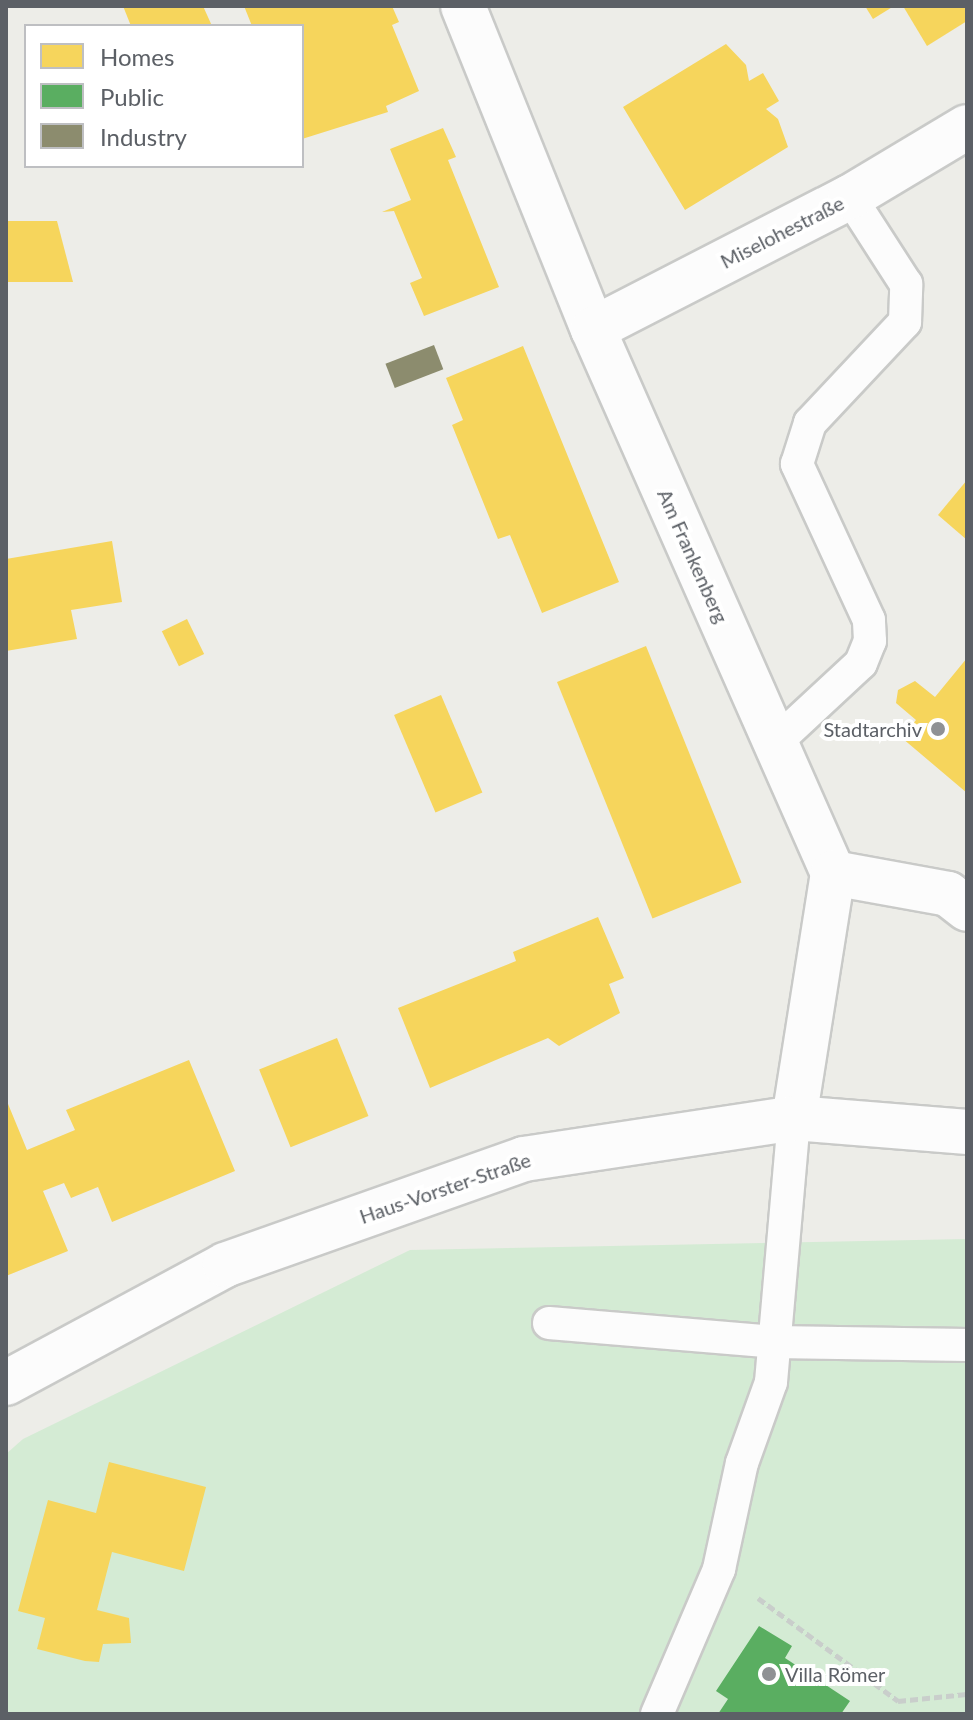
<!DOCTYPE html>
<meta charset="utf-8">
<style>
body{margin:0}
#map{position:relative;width:973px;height:1720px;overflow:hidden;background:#edede8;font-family:Lato,sans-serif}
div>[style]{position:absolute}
.green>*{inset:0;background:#d4ebd4}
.homes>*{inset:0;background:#f6d55c;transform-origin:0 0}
.public>*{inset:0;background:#5aae61}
.industry>*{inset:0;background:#8c8c6e;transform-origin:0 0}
.path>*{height:5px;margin-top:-2.5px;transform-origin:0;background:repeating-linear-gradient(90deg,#c9cecb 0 8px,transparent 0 12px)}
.roads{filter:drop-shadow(2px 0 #c9cac8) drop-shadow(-2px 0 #c9cac8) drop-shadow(0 2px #c9cac8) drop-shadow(0 -2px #c9cac8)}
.service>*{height:32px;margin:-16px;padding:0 16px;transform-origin:16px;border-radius:16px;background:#fcfcfc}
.minor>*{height:44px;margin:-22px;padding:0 22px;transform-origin:22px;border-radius:22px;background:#fcfcfc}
.dots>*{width:22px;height:22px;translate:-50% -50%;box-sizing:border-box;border:4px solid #fff;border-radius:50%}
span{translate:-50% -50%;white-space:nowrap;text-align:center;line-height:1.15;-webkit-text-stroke:8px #fff;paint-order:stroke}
.street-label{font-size:20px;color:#5c6066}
.poi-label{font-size:20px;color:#5c6066}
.right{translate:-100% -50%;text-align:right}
.left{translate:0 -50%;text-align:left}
.frame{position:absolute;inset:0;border:8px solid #5c6066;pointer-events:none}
.legend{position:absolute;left:24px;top:24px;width:280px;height:144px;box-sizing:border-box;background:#fff;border:2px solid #bebfc2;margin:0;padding:10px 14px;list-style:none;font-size:24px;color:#5c6066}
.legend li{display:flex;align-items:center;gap:16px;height:40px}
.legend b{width:40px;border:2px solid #bebfc2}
</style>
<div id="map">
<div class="green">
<div style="clip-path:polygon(967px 1239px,967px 1714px,6px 1714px,6px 1454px,23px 1439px,410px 1250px)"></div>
</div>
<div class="homes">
<div style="clip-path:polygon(123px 6px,203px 6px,212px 26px,131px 26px)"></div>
<div style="clip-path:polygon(244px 6px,392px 6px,399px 22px,392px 25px,419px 91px,386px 106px,388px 112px,302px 139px,302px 26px,252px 26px)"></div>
<div style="clip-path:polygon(865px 6px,894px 6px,873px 19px)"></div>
<div style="clip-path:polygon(903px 6px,967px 6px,967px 21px,927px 46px)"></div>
<div style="clip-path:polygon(726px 44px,746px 65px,749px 81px,763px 73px,779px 101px,766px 109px,778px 119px,788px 147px,685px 210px,623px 107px)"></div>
<div style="clip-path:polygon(443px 128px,456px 157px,448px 160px,499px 287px,424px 316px,410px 283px,422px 278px,394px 211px,382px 212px,411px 200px,390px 149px)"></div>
<div style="clip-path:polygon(6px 221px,57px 221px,73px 282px,6px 282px)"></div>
<div style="clip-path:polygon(523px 346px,619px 582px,542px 613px,510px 535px,498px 539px,452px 425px,463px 420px,446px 378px)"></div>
<div style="clip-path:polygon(967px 480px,967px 540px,938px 515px)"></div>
<div style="clip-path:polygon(112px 541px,122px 602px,71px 610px,77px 639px,6px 651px,6px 559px)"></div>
<div style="left:187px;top:619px;width:39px;height:28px;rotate:64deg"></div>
<div style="left:646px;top:646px;width:255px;height:96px;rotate:68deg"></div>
<div style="clip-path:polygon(967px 658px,967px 793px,902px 738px,916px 720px,896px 703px,898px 690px,915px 681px,935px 697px)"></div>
<div style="left:441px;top:695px;width:106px;height:51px;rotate:67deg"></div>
<div style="clip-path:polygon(598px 917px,624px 978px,609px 984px,620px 1013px,559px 1046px,548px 1038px,430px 1088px,398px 1008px,516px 961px,513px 952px)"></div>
<div style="left:337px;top:1038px;width:84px;height:84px;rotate:68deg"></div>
<div style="clip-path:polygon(189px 1060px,235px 1171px,112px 1222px,98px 1187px,71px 1198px,64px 1183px,43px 1191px,68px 1251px,6px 1276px,6px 1099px,27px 1150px,75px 1130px,66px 1110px)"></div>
<div style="clip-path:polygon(109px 1462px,206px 1487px,184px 1571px,112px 1552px,97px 1610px,129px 1618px,131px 1643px,103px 1644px,99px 1662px,85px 1661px,37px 1649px,45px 1618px,18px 1611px,48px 1500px,96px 1513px)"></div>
</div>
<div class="public">
<div style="clip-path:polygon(759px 1626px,792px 1646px,785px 1658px,850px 1701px,841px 1714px,718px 1714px,728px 1699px,716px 1691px)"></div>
</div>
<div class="industry">
<div style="left:434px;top:345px;width:26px;height:52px;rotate:69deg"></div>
</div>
<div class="path">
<div style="left:758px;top:1598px;width:174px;rotate:36.3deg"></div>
<div style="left:898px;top:1701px;width:69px;rotate:-5.8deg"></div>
</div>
<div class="roads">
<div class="service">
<div style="left:775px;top:743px;width:117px;rotate:-42.9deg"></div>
<div style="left:861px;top:663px;width:24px;rotate:-68deg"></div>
<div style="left:870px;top:641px;width:21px;rotate:-93deg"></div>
<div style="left:869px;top:620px;width:172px;rotate:-114.8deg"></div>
<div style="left:797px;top:464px;width:43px;rotate:-72.4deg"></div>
<div style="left:810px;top:423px;width:139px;rotate:-46.8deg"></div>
<div style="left:905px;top:322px;width:38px;rotate:-88deg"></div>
<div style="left:906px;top:284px;width:103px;rotate:-122.8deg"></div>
<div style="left:549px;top:1323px;width:226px;rotate:4.8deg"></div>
<div style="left:774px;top:1342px;width:193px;rotate:0.9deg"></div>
<div style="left:657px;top:1714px;width:158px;rotate:-66.8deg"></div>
<div style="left:719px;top:1569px;width:108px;rotate:-77.8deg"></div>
<div style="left:742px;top:1463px;width:86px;rotate:-70.3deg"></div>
<div style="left:771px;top:1382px;width:265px;rotate:-85deg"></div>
</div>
<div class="minor">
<div style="left:463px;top:6px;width:348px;rotate:68.1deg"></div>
<div style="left:593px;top:329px;width:595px;rotate:66.19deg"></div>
<div style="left:833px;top:873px;width:248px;rotate:99deg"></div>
<div style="left:593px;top:329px;width:289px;rotate:-27.2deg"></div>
<div style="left:850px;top:197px;width:136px;rotate:-30.9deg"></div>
<div style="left:833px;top:873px;width:117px;rotate:10.3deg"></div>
<div style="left:948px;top:894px;width:24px;rotate:38deg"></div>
<div style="left:6px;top:1383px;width:249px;rotate:-28.3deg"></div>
<div style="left:225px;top:1265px;width:317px;rotate:-19.5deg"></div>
<div style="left:524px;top:1159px;width:273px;rotate:-8.6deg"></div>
<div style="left:794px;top:1118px;width:174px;rotate:4.6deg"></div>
</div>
</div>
<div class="dots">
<div style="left:938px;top:729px;background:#8f9194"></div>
<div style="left:769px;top:1674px;background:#8f9194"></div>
</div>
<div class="street-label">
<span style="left:782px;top:232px;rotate:-27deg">Miselohestraße</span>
<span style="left:693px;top:556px;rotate:66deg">Am Frankenberg</span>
<span style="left:445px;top:1188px;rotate:-19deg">Haus-Vorster-Straße</span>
</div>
<div class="poi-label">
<span class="right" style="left:922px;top:729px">Stadtarchiv</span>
<span class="left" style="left:785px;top:1674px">Villa Römer</span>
</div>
<div class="frame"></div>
<ul class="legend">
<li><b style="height:22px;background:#f6d55c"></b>Homes</li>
<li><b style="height:22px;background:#5aae61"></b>Public</li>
<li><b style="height:22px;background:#8c8c6e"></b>Industry</li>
</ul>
</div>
